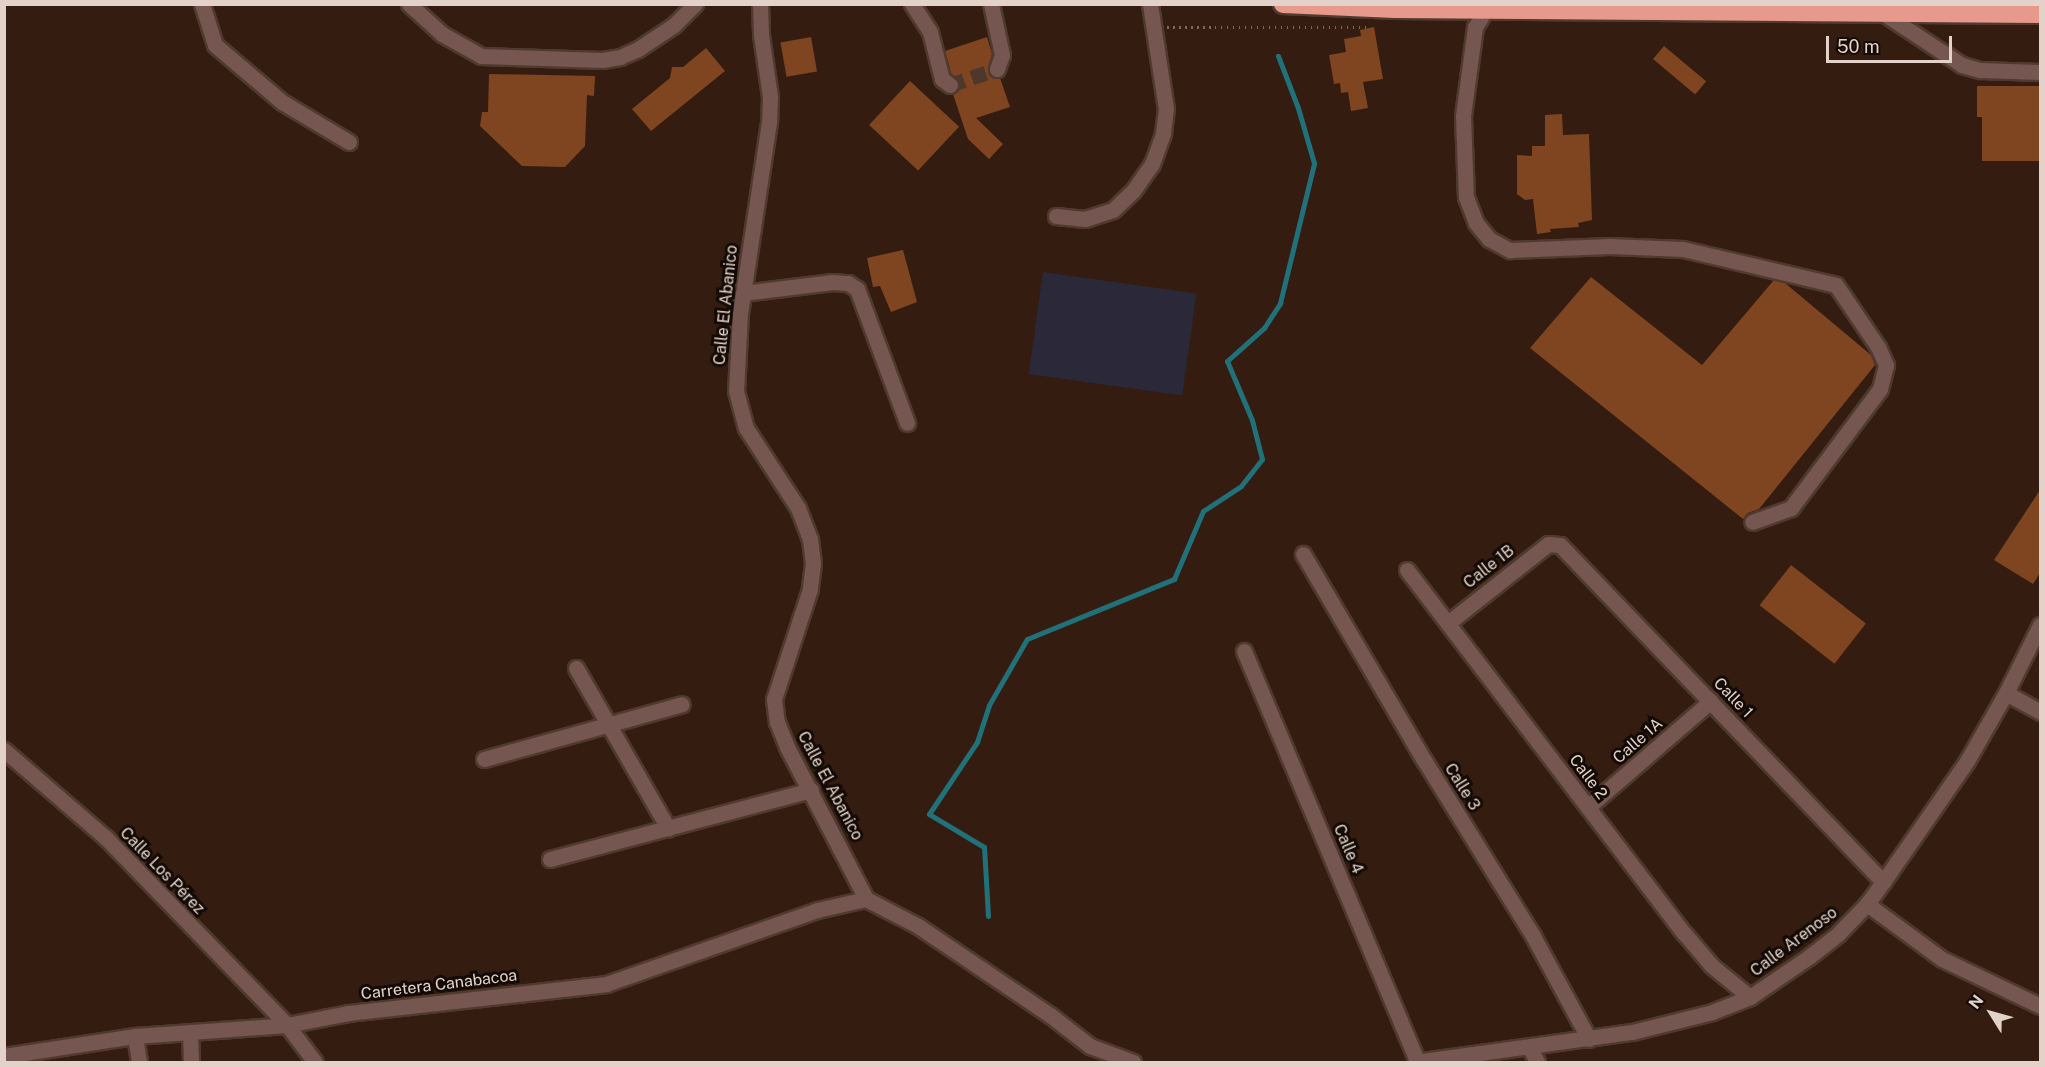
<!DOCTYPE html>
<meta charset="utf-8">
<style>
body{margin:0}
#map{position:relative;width:2045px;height:1067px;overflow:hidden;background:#341d10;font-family:"Public Sans",sans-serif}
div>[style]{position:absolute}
.commercial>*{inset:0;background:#2b2839;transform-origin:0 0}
.stream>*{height:5px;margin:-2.5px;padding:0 2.5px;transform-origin:2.5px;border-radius:2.5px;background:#21717b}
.building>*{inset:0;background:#7f4420;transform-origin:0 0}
.minor-tunnel>*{height:15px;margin-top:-7.5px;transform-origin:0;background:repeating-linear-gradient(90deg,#4e382c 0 15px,transparent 0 23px)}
.path>*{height:3px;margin-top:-1.5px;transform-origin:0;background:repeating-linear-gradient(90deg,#7b675b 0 1.5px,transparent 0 6px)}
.roads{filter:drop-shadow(2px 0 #503a2e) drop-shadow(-2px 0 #503a2e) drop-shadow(0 2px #503a2e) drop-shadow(0 -2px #503a2e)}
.minor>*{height:15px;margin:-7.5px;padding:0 7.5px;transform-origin:7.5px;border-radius:7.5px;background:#755650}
.highway>*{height:18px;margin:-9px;padding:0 9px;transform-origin:9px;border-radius:9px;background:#e79a8c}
span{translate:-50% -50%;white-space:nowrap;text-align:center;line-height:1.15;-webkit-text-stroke:6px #140a05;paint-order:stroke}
.street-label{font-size:16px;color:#e2d2c9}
.frame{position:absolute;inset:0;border:6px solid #e2d2c9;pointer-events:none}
.north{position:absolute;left:1961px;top:983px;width:60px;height:60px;-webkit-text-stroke:4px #140a05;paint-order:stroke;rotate:307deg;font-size:16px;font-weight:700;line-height:24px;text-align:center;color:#e2d2c9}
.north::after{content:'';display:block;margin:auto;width:21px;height:27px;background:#e2d2c9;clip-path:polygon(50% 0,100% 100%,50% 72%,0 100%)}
.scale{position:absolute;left:1826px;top:36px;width:126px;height:27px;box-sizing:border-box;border:3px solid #e2d2c9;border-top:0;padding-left:8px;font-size:18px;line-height:21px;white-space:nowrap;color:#e2d2c9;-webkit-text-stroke:4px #140a05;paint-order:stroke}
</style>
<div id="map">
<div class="commercial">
<div style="left:1043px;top:272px;width:155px;height:103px;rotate:8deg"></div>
</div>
<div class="stream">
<div style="left:988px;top:916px;width:69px;rotate:-93.3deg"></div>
<div style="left:984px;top:847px;width:64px;rotate:-149deg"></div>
<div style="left:929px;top:814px;width:87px;rotate:-56.3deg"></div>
<div style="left:977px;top:742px;width:39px;rotate:-72deg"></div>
<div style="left:989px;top:705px;width:76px;rotate:-60.1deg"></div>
<div style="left:1027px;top:639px;width:159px;rotate:-22.2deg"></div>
<div style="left:1174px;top:579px;width:74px;rotate:-66.9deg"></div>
<div style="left:1203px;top:511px;width:45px;rotate:-33.3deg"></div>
<div style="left:1241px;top:486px;width:34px;rotate:-52deg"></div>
<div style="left:1262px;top:459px;width:40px;rotate:-104.4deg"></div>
<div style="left:1252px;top:420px;width:64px;rotate:-113deg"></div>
<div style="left:1227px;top:361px;width:50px;rotate:-41.7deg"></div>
<div style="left:1264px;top:328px;width:30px;rotate:-57deg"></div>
<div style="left:1280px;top:303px;width:144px;rotate:-76.3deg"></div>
<div style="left:1314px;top:163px;width:57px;rotate:-106.2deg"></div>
<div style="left:1298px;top:108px;width:56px;rotate:-111deg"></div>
</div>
<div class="building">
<div style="clip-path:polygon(1374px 27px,1383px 79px,1363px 82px,1368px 108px,1351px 111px,1348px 92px,1341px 93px,1340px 83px,1334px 84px,1329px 55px,1346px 52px,1344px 39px,1361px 36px,1360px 30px)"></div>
<div style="left:811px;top:37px;width:35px;height:31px;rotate:80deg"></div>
<div style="clip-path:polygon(987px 37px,992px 54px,988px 71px,993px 78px,1000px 78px,1010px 107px,976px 118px,1003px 144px,989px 159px,968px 139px,953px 94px,958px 90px,959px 82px,951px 73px,945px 51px)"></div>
<div style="left:1664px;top:46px;width:55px;height:17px;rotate:40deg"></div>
<div style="clip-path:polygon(706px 48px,725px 71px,651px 131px,632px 109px,670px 78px,672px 67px,683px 67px)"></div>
<div style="clip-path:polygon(489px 74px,595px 76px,594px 96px,587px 95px,585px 146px,565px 167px,522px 166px,480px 126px,482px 112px,488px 112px)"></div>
<div style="left:910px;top:81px;width:67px;height:60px;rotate:43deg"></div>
<div style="clip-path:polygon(1977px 86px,2040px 86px,2040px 161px,1982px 161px,1982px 117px,1977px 117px)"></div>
<div style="clip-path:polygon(1562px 114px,1563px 135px,1589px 134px,1592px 220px,1578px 223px,1579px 227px,1550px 229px,1551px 232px,1537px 234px,1533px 199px,1525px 200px,1517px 194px,1517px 155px,1532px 156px,1532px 146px,1545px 146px,1545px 115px)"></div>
<div style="clip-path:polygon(903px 250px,917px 302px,891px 312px,880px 286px,873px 287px,867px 258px)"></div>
<div style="clip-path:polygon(1591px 277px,1702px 365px,1774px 280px,1785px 283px,1871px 355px,1875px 365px,1759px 509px,1748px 513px,1743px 519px,1530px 348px)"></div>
<div style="clip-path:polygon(2040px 490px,2040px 573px,2033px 584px,1994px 560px)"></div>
<div style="left:1791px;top:565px;width:95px;height:51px;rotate:38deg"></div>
</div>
<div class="minor-tunnel">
<div style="left:950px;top:85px;width:50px;rotate:-18.8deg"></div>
</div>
<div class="path">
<div style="left:1167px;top:27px;width:201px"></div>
</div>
<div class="roads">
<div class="minor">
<div style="left:202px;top:4px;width:43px;rotate:72.4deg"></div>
<div style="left:215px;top:45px;width:88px;rotate:40.4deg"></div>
<div style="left:282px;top:102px;width:78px;rotate:30.8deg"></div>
<div style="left:409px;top:4px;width:45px;rotate:42.3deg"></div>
<div style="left:442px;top:34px;width:45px;rotate:29.4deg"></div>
<div style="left:481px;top:56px;width:121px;rotate:1.9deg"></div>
<div style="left:602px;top:60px;width:18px;rotate:-9deg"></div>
<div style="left:620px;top:57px;width:20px;rotate:-24deg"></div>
<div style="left:638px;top:49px;width:43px;rotate:-33.7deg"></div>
<div style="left:674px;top:25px;width:30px;rotate:-45deg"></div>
<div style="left:760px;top:4px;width:31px;rotate:88deg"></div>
<div style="left:761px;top:35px;width:63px;rotate:81.7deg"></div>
<div style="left:770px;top:97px;width:25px;rotate:92deg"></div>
<div style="left:769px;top:122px;width:193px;rotate:98.6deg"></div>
<div style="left:740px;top:313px;width:78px;rotate:92.9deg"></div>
<div style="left:736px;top:391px;width:38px;rotate:75deg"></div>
<div style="left:746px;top:428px;width:95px;rotate:57deg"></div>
<div style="left:798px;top:508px;width:33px;rotate:69deg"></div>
<div style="left:810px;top:539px;width:24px;rotate:83deg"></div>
<div style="left:813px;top:563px;width:26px;rotate:97deg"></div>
<div style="left:810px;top:589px;width:116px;rotate:108.1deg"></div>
<div style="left:774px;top:699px;width:23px;rotate:83deg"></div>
<div style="left:777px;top:722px;width:27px;rotate:68deg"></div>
<div style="left:787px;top:747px;width:171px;rotate:62.5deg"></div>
<div style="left:866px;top:899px;width:59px;rotate:27.4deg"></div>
<div style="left:918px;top:926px;width:159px;rotate:34deg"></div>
<div style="left:1050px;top:1015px;width:51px;rotate:37.8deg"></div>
<div style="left:1090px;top:1046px;width:46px;rotate:20.4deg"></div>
<div style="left:912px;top:4px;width:33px;rotate:57deg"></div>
<div style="left:930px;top:32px;width:49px;rotate:75.7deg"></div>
<div style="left:942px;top:79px;width:10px;rotate:37deg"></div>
<div style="left:991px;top:4px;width:52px;rotate:77.8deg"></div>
<div style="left:1002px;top:55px;width:15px;rotate:110deg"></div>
<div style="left:1486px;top:9px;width:21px;rotate:121deg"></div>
<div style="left:1475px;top:27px;width:90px;rotate:97.7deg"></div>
<div style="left:1463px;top:116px;width:81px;rotate:87.9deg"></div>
<div style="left:1466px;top:197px;width:28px;rotate:69deg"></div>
<div style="left:1476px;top:223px;width:21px;rotate:51deg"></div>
<div style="left:1489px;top:239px;width:24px;rotate:28deg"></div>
<div style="left:1510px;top:250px;width:100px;rotate:-2.3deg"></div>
<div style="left:1610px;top:246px;width:73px;rotate:2.4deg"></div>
<div style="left:1683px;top:249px;width:157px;rotate:13.2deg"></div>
<div style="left:1836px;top:285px;width:75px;rotate:55.9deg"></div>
<div style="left:1878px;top:347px;width:20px;rotate:66deg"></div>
<div style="left:1886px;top:365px;width:25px;rotate:104deg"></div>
<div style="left:1880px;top:389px;width:149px;rotate:126.8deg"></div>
<div style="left:1791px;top:508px;width:41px;rotate:160.3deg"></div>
<div style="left:1880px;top:11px;width:98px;rotate:33.4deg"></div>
<div style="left:1962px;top:65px;width:19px;rotate:16deg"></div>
<div style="left:1980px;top:70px;width:60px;rotate:1.9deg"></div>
<div style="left:1056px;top:216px;width:29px;rotate:6deg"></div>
<div style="left:1085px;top:219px;width:29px;rotate:-18deg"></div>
<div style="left:1113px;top:210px;width:28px;rotate:-44deg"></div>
<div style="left:1133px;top:191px;width:33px;rotate:-55deg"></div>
<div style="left:1152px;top:164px;width:33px;rotate:-70deg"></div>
<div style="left:1163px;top:133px;width:24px;rotate:-83deg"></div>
<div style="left:1166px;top:109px;width:106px;rotate:-98.7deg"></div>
<div style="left:743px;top:293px;width:90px;rotate:-7deg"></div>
<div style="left:832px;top:282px;width:16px;rotate:4deg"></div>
<div style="left:848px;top:283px;width:11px;rotate:34deg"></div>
<div style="left:857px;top:289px;width:143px;rotate:69.5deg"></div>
<div style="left:1303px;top:554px;width:239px;rotate:59.6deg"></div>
<div style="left:1424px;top:760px;width:207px;rotate:58.2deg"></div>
<div style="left:1533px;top:936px;width:117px;rotate:61.5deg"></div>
<div style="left:1407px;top:570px;width:457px;rotate:52.7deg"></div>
<div style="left:1684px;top:933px;width:43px;rotate:49.7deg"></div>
<div style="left:1712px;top:966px;width:49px;rotate:39.2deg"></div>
<div style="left:1448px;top:623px;width:127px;rotate:-38.3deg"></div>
<div style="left:1548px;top:544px;width:12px;rotate:5deg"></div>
<div style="left:1560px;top:545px;width:467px;rotate:46.2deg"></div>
<div style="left:1244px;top:651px;width:446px;rotate:67.1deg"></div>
<div style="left:576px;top:668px;width:185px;rotate:60.1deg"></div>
<div style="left:2006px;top:693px;width:39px;rotate:29deg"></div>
<div style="left:4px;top:750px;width:135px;rotate:40.8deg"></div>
<div style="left:106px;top:838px;width:260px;rotate:45.9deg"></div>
<div style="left:287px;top:1025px;width:46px;rotate:52.9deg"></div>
<div style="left:484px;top:759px;width:205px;rotate:-15.5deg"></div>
<div style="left:1588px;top:807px;width:162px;rotate:-40.8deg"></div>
<div style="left:550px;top:859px;width:270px;rotate:-14.8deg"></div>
<div style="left:1867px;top:904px;width:93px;rotate:36.3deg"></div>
<div style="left:1942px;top:959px;width:109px;rotate:25.6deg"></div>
<div style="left:190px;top:1032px;width:30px;rotate:88deg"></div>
<div style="left:135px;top:1036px;width:26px;rotate:81deg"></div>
<div style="left:1530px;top:1048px;width:16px;rotate:63deg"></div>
<div style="left:4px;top:1056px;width:133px;rotate:-8.7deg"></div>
<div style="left:135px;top:1036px;width:152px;rotate:-4.1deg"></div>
<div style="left:287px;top:1025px;width:62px;rotate:-11.1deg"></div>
<div style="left:348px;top:1013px;width:260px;rotate:-6.4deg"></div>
<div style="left:606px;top:984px;width:224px;rotate:-19.3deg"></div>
<div style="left:817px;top:910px;width:50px;rotate:-12.7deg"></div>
<div style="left:1415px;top:1062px;width:219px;rotate:-7.9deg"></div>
<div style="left:1632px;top:1032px;width:82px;rotate:-14deg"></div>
<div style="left:1712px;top:1012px;width:41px;rotate:-21.5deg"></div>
<div style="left:1750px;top:997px;width:73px;rotate:-34.3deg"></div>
<div style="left:1810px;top:956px;width:36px;rotate:-38deg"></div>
<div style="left:1838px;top:934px;width:42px;rotate:-46deg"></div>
<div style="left:1867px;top:904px;width:27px;rotate:-54deg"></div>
<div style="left:1883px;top:882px;width:147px;rotate:-55.2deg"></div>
<div style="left:1967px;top:761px;width:78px;rotate:-60.2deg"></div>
<div style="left:2006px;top:693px;width:76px;rotate:-63.4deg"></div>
</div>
<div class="highway">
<div style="left:1283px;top:4px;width:112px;rotate:2.6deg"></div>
<div style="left:1395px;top:9px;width:645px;rotate:0.44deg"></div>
</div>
</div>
<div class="street-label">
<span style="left:726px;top:305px;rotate:-84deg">Calle El Abanico</span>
<span style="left:1489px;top:567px;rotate:-38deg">Calle 1B</span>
<span style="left:1733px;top:698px;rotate:46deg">Calle 1</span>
<span style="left:1638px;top:741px;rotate:-41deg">Calle 1A</span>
<span style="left:1588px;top:777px;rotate:53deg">Calle 2</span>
<span style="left:830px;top:786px;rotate:62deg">Calle El Abanico</span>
<span style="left:1462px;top:787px;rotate:58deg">Calle 3</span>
<span style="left:1348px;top:849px;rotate:67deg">Calle 4</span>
<span style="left:162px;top:871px;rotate:46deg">Calle Los Pérez</span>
<span style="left:1794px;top:942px;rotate:-37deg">Calle Arenoso</span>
<span style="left:439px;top:985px;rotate:-7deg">Carretera Canabacoa</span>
</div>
<div class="frame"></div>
<div class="north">N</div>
<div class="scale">50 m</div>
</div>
